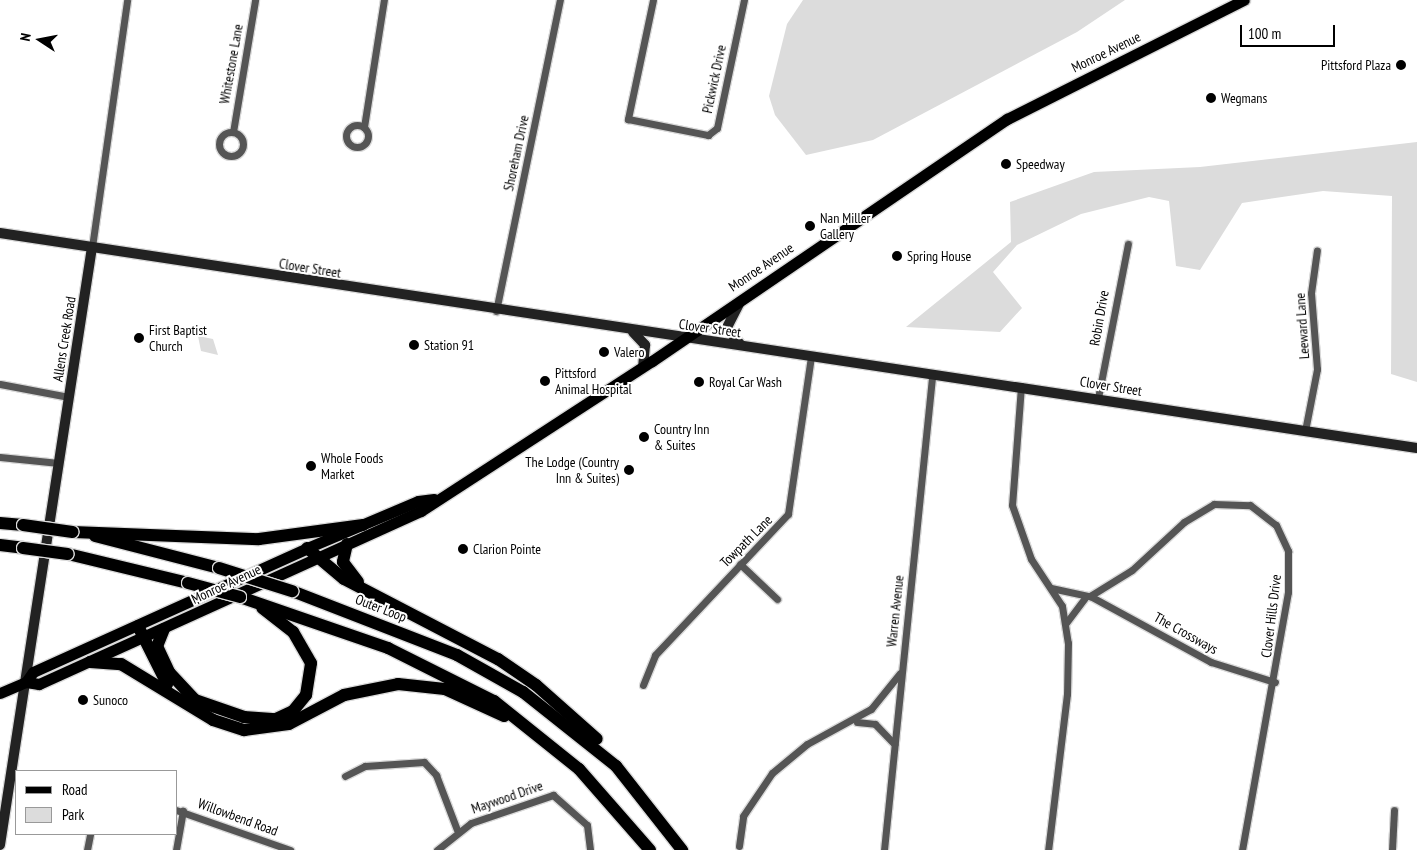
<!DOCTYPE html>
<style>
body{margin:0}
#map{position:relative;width:1417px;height:850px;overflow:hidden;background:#fff;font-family:"PT Sans Narrow",sans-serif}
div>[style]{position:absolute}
.green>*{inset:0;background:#dcdcdc}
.roads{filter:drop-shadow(1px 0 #dbdbdb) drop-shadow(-1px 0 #dbdbdb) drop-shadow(0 1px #dbdbdb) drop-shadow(0 -1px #dbdbdb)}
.street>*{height:7px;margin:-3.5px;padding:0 3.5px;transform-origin:3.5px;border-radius:3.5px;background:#555}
.street>.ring{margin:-3.5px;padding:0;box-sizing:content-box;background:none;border:7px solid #555;border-radius:50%}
.secondary>*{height:10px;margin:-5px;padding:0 5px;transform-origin:5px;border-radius:5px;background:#222}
.primary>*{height:11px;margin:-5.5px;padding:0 5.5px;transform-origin:5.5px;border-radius:5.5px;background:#000}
.highway>*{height:12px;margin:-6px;padding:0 6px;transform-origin:6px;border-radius:6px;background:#000}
.bridges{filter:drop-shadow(1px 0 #dbdbdb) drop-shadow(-1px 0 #dbdbdb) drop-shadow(0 1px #dbdbdb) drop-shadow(0 -1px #dbdbdb)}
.highway-bridge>*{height:12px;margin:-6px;padding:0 6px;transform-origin:6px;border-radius:6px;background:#000}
.dots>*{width:14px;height:14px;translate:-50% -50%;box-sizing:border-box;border:2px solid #fff;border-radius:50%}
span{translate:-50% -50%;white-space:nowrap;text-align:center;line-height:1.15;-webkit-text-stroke:4px #fff;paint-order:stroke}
.street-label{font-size:14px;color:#000}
.poi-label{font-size:14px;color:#000}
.right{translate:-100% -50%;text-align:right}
.left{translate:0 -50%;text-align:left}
.legend{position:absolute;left:15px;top:770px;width:162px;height:65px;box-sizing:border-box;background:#fff;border:1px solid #999;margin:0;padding:6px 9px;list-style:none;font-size:15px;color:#000}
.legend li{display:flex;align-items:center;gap:10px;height:25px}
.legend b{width:25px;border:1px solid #999}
.north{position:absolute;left:15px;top:15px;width:50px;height:50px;-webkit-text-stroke:4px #fff;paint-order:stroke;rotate:281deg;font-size:14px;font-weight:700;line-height:20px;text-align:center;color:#000}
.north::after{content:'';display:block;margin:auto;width:18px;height:22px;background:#000;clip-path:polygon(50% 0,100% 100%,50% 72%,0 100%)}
.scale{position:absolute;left:1240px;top:25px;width:95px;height:22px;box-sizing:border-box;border:2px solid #000;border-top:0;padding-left:6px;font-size:15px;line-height:18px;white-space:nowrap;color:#000;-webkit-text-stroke:4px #fff;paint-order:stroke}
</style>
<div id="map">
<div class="green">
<div style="clip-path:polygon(803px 0,1125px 0,1077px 32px,873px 140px,806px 155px,775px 115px,769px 96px,787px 24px)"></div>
<div style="clip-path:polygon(1417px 142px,1417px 382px,1391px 374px,1392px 196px,1323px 191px,1242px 203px,1200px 270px,1176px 266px,1169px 201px,1149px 197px,1081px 214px,1017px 245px,993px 272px,1022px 308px,1000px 332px,906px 327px,1011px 242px,1010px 202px,1094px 172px,1200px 167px)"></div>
<div style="clip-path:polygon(198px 336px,213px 339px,218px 355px,201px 351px)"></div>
</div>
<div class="roads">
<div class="street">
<div style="left:653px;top:0;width:122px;rotate:101.9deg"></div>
<div style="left:628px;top:119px;width:82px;rotate:11.3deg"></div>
<div style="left:708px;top:135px;width:11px;rotate:-38deg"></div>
<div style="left:717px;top:128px;width:131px;rotate:-78.1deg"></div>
<div class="ring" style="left:346px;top:125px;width:15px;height:15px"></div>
<div style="left:364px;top:127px;width:129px;rotate:-81.1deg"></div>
<div style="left:233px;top:132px;width:134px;rotate:-80.5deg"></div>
<div class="ring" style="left:219px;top:132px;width:17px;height:17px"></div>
<div style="left:92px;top:247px;width:249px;rotate:-81.9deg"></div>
<div style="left:496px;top:311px;width:318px;rotate:-78.4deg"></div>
<div style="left:0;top:384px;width:70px;rotate:10.7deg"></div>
<div style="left:1021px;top:386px;width:119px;rotate:94.3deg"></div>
<div style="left:1012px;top:505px;width:57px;rotate:70.6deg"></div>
<div style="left:1031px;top:559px;width:56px;rotate:56.6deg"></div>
<div style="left:1062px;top:606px;width:37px;rotate:81deg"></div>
<div style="left:1068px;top:643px;width:51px;rotate:91.1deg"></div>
<div style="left:1067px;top:694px;width:157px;rotate:96.9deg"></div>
<div style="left:1098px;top:398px;width:157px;rotate:-79deg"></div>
<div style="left:1305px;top:431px;width:63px;rotate:-79deg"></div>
<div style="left:1317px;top:369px;width:76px;rotate:-94.5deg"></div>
<div style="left:1311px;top:293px;width:43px;rotate:-82.1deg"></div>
<div style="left:0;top:457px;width:59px;rotate:5.8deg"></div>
<div style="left:740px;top:564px;width:51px;rotate:43.4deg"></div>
<div style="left:1051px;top:588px;width:40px;rotate:12deg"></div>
<div style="left:1090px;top:596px;width:49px;rotate:-31.8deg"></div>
<div style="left:1132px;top:570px;width:71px;rotate:-42.7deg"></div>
<div style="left:1184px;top:522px;width:35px;rotate:-31deg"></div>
<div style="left:1214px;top:504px;width:36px;rotate:2deg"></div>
<div style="left:1250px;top:505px;width:33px;rotate:38deg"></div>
<div style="left:1276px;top:525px;width:29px;rotate:65deg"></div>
<div style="left:1288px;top:551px;width:41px;rotate:90deg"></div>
<div style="left:1288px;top:592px;width:262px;rotate:100.1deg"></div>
<div style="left:1090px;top:596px;width:138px;rotate:28.6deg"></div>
<div style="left:1211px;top:662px;width:67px;rotate:17.4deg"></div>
<div style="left:1066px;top:623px;width:31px;rotate:-53deg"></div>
<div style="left:643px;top:685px;width:32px;rotate:-68deg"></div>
<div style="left:655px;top:655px;width:194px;rotate:-46.7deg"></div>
<div style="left:788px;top:514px;width:159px;rotate:-81.7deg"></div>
<div style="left:857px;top:722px;width:18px;rotate:6deg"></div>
<div style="left:875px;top:724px;width:28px;rotate:46deg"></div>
<div style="left:345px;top:776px;width:22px;rotate:-27deg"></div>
<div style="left:365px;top:766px;width:59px;rotate:-3.9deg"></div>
<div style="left:424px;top:762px;width:18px;rotate:47deg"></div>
<div style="left:436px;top:775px;width:59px;rotate:69.1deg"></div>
<div style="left:176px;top:810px;width:121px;rotate:19.3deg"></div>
<div style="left:739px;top:846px;width:30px;rotate:-82deg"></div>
<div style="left:743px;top:816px;width:52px;rotate:-56deg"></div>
<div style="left:772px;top:773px;width:45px;rotate:-39.6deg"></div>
<div style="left:807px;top:744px;width:73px;rotate:-28.7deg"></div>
<div style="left:871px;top:709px;width:46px;rotate:-51.1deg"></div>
<div style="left:87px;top:850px;width:16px;rotate:-79deg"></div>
<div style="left:176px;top:850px;width:40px;rotate:-80deg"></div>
<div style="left:437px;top:850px;width:43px;rotate:-38.5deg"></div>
<div style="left:471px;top:823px;width:87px;rotate:-18.9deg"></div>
<div style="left:553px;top:795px;width:45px;rotate:41.4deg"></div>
<div style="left:587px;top:825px;width:25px;rotate:83deg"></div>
<div style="left:884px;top:850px;width:478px;rotate:-84.2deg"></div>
<div style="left:1392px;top:850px;width:40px;rotate:-87.1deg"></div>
</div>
<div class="secondary">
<div style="left:0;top:233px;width:1433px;rotate:8.63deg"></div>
<div style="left:740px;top:302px;width:29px;rotate:117deg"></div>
<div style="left:727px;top:328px;width:22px;rotate:51deg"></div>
<div style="left:633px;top:332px;width:18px;rotate:47deg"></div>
<div style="left:645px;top:345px;width:22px;rotate:95deg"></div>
<div style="left:0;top:845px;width:605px;rotate:-81.25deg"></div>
</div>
<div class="primary">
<div style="left:26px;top:682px;width:13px;rotate:9deg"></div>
<div style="left:39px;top:684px;width:419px;rotate:-24.4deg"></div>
<div style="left:421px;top:511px;width:275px;rotate:-33deg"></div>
<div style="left:652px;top:361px;width:430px;rotate:-34.3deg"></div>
<div style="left:1007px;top:119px;width:265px;rotate:-26.7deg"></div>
<div style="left:0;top:693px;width:28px;rotate:-23deg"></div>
<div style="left:26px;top:682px;width:12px;rotate:-55deg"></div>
<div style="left:33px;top:672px;width:301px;rotate:-24.3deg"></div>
<div style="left:307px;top:548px;width:121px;rotate:-22.9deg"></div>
<div style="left:418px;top:501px;width:16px;rotate:-7deg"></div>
</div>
<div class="highway">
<div style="left:0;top:523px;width:23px;rotate:5deg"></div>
<div style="left:73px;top:532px;width:186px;rotate:2.2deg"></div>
<div style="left:259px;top:539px;width:105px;rotate:-7.7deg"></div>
<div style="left:95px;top:536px;width:128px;rotate:14.5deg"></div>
<div style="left:347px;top:544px;width:18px;rotate:103deg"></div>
<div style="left:343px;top:562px;width:25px;rotate:53deg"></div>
<div style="left:0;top:545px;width:23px;rotate:7deg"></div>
<div style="left:307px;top:548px;width:48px;rotate:40deg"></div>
<div style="left:344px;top:579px;width:174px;rotate:27.5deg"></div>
<div style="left:498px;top:659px;width:46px;rotate:34.4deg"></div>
<div style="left:536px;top:685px;width:81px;rotate:41.5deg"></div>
<div style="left:68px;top:554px;width:123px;rotate:13.6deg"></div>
<div style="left:292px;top:591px;width:177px;rotate:21.2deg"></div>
<div style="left:457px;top:655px;width:76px;rotate:29.3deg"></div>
<div style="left:523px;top:692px;width:119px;rotate:38.5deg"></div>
<div style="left:616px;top:766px;width:107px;rotate:51.8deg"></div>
<div style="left:240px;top:597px;width:157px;rotate:19deg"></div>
<div style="left:388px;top:648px;width:119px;rotate:26.6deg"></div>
<div style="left:494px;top:701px;width:109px;rotate:38.7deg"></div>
<div style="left:579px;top:769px;width:108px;rotate:48.8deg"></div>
<div style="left:138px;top:626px;width:65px;rotate:63.4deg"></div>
<div style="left:164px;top:629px;width:18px;rotate:112deg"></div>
<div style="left:157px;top:646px;width:29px;rotate:65deg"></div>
<div style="left:169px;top:672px;width:38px;rotate:47deg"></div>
<div style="left:195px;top:700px;width:52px;rotate:19.1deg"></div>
<div style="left:244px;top:717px;width:32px;rotate:4deg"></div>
<div style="left:276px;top:719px;width:19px;rotate:-25deg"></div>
<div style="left:293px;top:711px;width:21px;rotate:-51deg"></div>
<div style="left:306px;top:695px;width:32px;rotate:-81deg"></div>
<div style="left:311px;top:663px;width:36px;rotate:-120deg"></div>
<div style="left:293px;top:632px;width:39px;rotate:-142deg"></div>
<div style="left:90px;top:662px;width:31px;rotate:4deg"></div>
<div style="left:121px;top:664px;width:108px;rotate:31.3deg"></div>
<div style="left:213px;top:720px;width:33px;rotate:18deg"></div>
<div style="left:244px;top:730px;width:45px;rotate:-7.6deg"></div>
<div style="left:289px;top:724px;width:62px;rotate:-27.8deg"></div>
<div style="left:344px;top:695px;width:55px;rotate:-11.5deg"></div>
<div style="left:398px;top:684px;width:47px;rotate:6.1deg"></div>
<div style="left:445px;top:689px;width:65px;rotate:24.6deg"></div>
</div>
</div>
<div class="bridges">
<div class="highway-bridge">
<div style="left:23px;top:525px;width:50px;rotate:8deg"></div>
<div style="left:23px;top:548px;width:45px;rotate:7.6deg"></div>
<div style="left:219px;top:568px;width:77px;rotate:17.5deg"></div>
<div style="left:188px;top:583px;width:54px;rotate:15.1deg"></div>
</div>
</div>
<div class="dots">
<div style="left:1401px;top:65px;background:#000"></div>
<div style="left:1211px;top:98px;background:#000"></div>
<div style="left:1006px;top:164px;background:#000"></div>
<div style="left:810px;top:226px;background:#000"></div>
<div style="left:897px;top:256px;background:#000"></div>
<div style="left:139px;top:338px;background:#000"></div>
<div style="left:414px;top:345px;background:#000"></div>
<div style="left:604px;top:352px;background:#000"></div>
<div style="left:545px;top:381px;background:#000"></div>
<div style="left:699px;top:382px;background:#000"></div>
<div style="left:644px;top:437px;background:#000"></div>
<div style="left:311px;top:466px;background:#000"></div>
<div style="left:629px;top:470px;background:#000"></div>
<div style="left:463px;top:549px;background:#000"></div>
<div style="left:83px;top:700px;background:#000"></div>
</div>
<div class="street-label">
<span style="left:1106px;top:52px;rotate:-26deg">Monroe Avenue</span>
<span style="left:231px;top:64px;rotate:-80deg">Whitestone Lane</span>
<span style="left:714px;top:79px;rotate:-78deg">Pickwick Drive</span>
<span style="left:516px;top:153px;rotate:-78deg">Shoreham Drive</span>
<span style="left:761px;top:267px;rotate:-34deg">Monroe Avenue</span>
<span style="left:310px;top:268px;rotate:9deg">Clover Street</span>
<span style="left:1099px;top:318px;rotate:-80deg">Robin Drive</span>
<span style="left:1302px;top:326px;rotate:-94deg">Leeward Lane</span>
<span style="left:710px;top:328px;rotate:8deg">Clover Street</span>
<span style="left:64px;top:339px;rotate:-81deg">Allens Creek Road</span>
<span style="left:1111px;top:386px;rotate:9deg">Clover Street</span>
<span style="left:746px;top:541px;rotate:-45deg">Towpath Lane</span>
<span style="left:226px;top:584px;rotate:-25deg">Monroe Avenue</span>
<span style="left:381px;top:608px;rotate:21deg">Outer Loop</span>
<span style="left:895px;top:611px;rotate:-84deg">Warren Avenue</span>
<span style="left:1271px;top:616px;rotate:-83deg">Clover Hills Drive</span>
<span style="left:1186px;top:633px;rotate:29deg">The Crossways</span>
<span style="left:507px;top:797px;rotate:-19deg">Maywood Drive</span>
<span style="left:238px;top:817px;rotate:20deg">Willowbend Road</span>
</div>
<div class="poi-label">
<span class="right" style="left:1391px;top:65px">Pittsford Plaza</span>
<span class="left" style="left:1221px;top:98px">Wegmans</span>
<span class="left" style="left:1016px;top:164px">Speedway</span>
<span class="left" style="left:820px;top:226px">Nan Miller<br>Gallery</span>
<span class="left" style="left:907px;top:256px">Spring House</span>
<span class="left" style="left:149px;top:338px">First Baptist<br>Church</span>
<span class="left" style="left:424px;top:345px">Station 91</span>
<span class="left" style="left:614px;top:352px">Valero</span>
<span class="left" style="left:555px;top:381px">Pittsford<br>Animal Hospital</span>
<span class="left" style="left:709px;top:382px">Royal Car Wash</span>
<span class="left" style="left:654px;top:437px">Country Inn<br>&amp; Suites</span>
<span class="left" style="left:321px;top:466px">Whole Foods<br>Market</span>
<span class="right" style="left:619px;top:470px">The Lodge (Country<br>Inn &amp; Suites)</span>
<span class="left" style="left:473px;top:549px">Clarion Pointe</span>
<span class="left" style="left:93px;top:700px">Sunoco</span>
</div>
<ul class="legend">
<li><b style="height:6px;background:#000"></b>Road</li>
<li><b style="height:14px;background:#dcdcdc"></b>Park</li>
</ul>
<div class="north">N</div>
<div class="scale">100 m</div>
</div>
